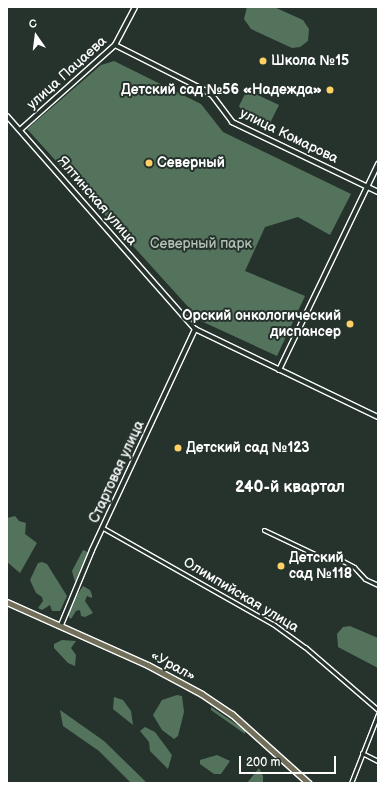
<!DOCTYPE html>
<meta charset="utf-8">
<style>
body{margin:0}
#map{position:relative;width:385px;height:790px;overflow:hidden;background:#26332d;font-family:"Balsamiq Sans",sans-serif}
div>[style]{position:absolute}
.green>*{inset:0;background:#54735c}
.roads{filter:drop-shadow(1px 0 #fff) drop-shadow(-1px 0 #fff) drop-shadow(0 1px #fff) drop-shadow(0 -1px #fff)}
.street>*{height:3px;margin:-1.5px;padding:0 1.5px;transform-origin:1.5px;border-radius:1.5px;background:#26332d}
.secondary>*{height:4px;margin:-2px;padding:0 2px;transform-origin:2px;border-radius:2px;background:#26332d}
.primary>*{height:4.5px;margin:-2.25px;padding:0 2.25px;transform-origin:2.25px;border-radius:2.25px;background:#716e59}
.dots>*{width:11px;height:11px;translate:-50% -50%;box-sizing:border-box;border:2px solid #26332d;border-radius:50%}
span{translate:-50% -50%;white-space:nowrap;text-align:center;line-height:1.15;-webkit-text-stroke:4px #26332d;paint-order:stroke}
.poi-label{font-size:14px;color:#fff;font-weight:700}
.left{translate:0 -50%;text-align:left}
.right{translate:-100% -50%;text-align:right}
.street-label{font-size:14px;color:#fff}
.park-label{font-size:14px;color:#b2c0b6}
.quarter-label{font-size:16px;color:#fff;font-weight:700}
.frame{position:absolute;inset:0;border:8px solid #fff;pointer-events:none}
.north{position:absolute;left:16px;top:16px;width:40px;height:40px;-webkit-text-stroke:3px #26332d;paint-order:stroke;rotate:346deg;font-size:11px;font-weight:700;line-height:16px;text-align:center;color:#fff}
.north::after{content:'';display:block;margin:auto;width:14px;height:18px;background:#fff;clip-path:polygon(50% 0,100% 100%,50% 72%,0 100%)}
.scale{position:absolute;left:239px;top:756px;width:97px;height:18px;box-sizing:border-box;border:2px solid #fff;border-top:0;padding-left:5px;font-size:12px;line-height:14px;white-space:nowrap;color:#fff;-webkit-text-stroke:3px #26332d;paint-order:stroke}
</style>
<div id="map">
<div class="green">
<div style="clip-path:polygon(247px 7px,274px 7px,303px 20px,309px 29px,308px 41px,300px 47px,292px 48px,251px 29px,244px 19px)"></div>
<div style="clip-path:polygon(114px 61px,201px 104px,223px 132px,351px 194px,330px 235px,298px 217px,265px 227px,245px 271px,305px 296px,277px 356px,201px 321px,27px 129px,101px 65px)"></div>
<div style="clip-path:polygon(247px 90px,279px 105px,270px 123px,242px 111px,239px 106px)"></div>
<div style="clip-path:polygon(7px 513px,7px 518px,15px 516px,19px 521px,26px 523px,25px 534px,37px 543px,20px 573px,7px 562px)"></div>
<div style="clip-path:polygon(83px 550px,88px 552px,75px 582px,72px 571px)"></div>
<div style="clip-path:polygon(42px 562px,47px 564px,67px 596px,60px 611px,52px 611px,50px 605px,42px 610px,38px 608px,43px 601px,42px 597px,36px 593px,30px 580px,38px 563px)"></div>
<div style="clip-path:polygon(83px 586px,90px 590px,92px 595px,92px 598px,87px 596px,85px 601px,93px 613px,85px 617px,81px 616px,80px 610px,76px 611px,71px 619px,68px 616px,75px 598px)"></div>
<div style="clip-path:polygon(350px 626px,378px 638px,378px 668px,338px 647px,337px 634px,343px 627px)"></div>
<div style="clip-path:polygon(62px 640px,76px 641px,71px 648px,76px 655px,75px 666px,68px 663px,54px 648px,54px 644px)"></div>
<div style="clip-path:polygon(177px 695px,182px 696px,184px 712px,178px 736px,174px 739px,162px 730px,153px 715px,162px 700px)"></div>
<div style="clip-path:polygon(114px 697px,123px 700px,131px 711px,133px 725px,113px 709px)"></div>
<div style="clip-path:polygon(211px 707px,245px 730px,245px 734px,211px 710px)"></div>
<div style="clip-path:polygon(60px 710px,104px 741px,147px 783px,131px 783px,99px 751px,63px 726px)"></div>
<div style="clip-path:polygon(145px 727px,155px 732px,172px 755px,168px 769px,150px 751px,149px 742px,140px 731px)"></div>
<div style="clip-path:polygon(217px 755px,230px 761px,221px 774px,214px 774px,200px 764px,200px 760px)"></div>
<div style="clip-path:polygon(259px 768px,263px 776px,263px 783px,247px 783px)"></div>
</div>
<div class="roads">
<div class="street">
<div style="left:103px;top:528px;width:195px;rotate:29.5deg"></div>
<div style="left:273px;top:624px;width:39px;rotate:36deg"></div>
<div style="left:305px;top:647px;width:96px;rotate:40.8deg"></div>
<div style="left:264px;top:530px;width:68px;rotate:25.4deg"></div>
<div style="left:325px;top:559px;width:7px;rotate:-27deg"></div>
<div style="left:331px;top:556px;width:11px;rotate:22deg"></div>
<div style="left:341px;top:560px;width:15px;rotate:28deg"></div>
<div style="left:354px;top:567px;width:16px;rotate:47deg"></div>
<div style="left:365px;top:579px;width:14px;rotate:25deg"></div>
<div style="left:362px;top:753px;width:18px;rotate:27deg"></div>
<div style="left:351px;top:783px;width:74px;rotate:-68.6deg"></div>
</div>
<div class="secondary">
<div style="left:115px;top:45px;width:100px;rotate:26.8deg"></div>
<div style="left:204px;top:90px;width:9px;rotate:32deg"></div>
<div style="left:212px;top:95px;width:34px;rotate:53deg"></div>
<div style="left:232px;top:122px;width:162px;rotate:25.6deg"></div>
<div style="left:7px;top:116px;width:284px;rotate:48.6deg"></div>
<div style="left:195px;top:329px;width:203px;rotate:25.7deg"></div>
<div style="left:20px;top:130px;width:127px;rotate:-41.8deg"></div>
<div style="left:115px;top:45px;width:43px;rotate:-62.2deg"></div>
<div style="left:279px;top:370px;width:229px;rotate:-64.3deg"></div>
<div style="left:61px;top:625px;width:81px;rotate:-67.5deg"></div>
<div style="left:92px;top:550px;width:244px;rotate:-65deg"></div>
</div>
<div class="primary">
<div style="left:7px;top:602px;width:154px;rotate:24.1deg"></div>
<div style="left:148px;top:665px;width:61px;rotate:28.2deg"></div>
<div style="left:202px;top:694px;width:36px;rotate:34deg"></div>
<div style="left:232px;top:714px;width:103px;rotate:41.9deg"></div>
</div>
</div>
<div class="dots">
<div style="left:263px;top:61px;background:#ffd166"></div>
<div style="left:330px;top:90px;background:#ffd166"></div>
<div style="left:149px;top:163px;background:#ffd166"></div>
<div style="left:350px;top:324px;background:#ffd166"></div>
<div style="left:178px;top:448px;background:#ffd166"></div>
<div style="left:281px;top:566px;background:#ffd166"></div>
</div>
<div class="poi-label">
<span class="left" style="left:271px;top:61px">Школа №15</span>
<span class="right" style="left:322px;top:90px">Детский сад №56 «Надежда»</span>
<span class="left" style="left:157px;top:163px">Северный</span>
<span class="right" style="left:341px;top:324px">Орский онкологический<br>диспансер</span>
<span class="left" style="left:186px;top:448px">Детский сад №123</span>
<span class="left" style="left:289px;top:566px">Детский<br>сад №118</span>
</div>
<div class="street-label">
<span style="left:67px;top:73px;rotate:-42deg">улица Пацаева</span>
<span style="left:289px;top:136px;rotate:26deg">улица Комарова</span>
<span style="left:97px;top:201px;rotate:49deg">Ялтинская улица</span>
<span style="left:117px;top:472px;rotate:-65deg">Стартовая улица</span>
<span style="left:241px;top:595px;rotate:31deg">Олимпийская улица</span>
<span style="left:173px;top:666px;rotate:28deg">«Урал»</span>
</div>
<div class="park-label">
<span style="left:201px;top:244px">Северный парк</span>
</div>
<div class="quarter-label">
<span style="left:290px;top:488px">240-й квартал</span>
</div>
<div class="frame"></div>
<div class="north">С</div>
<div class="scale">200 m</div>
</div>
